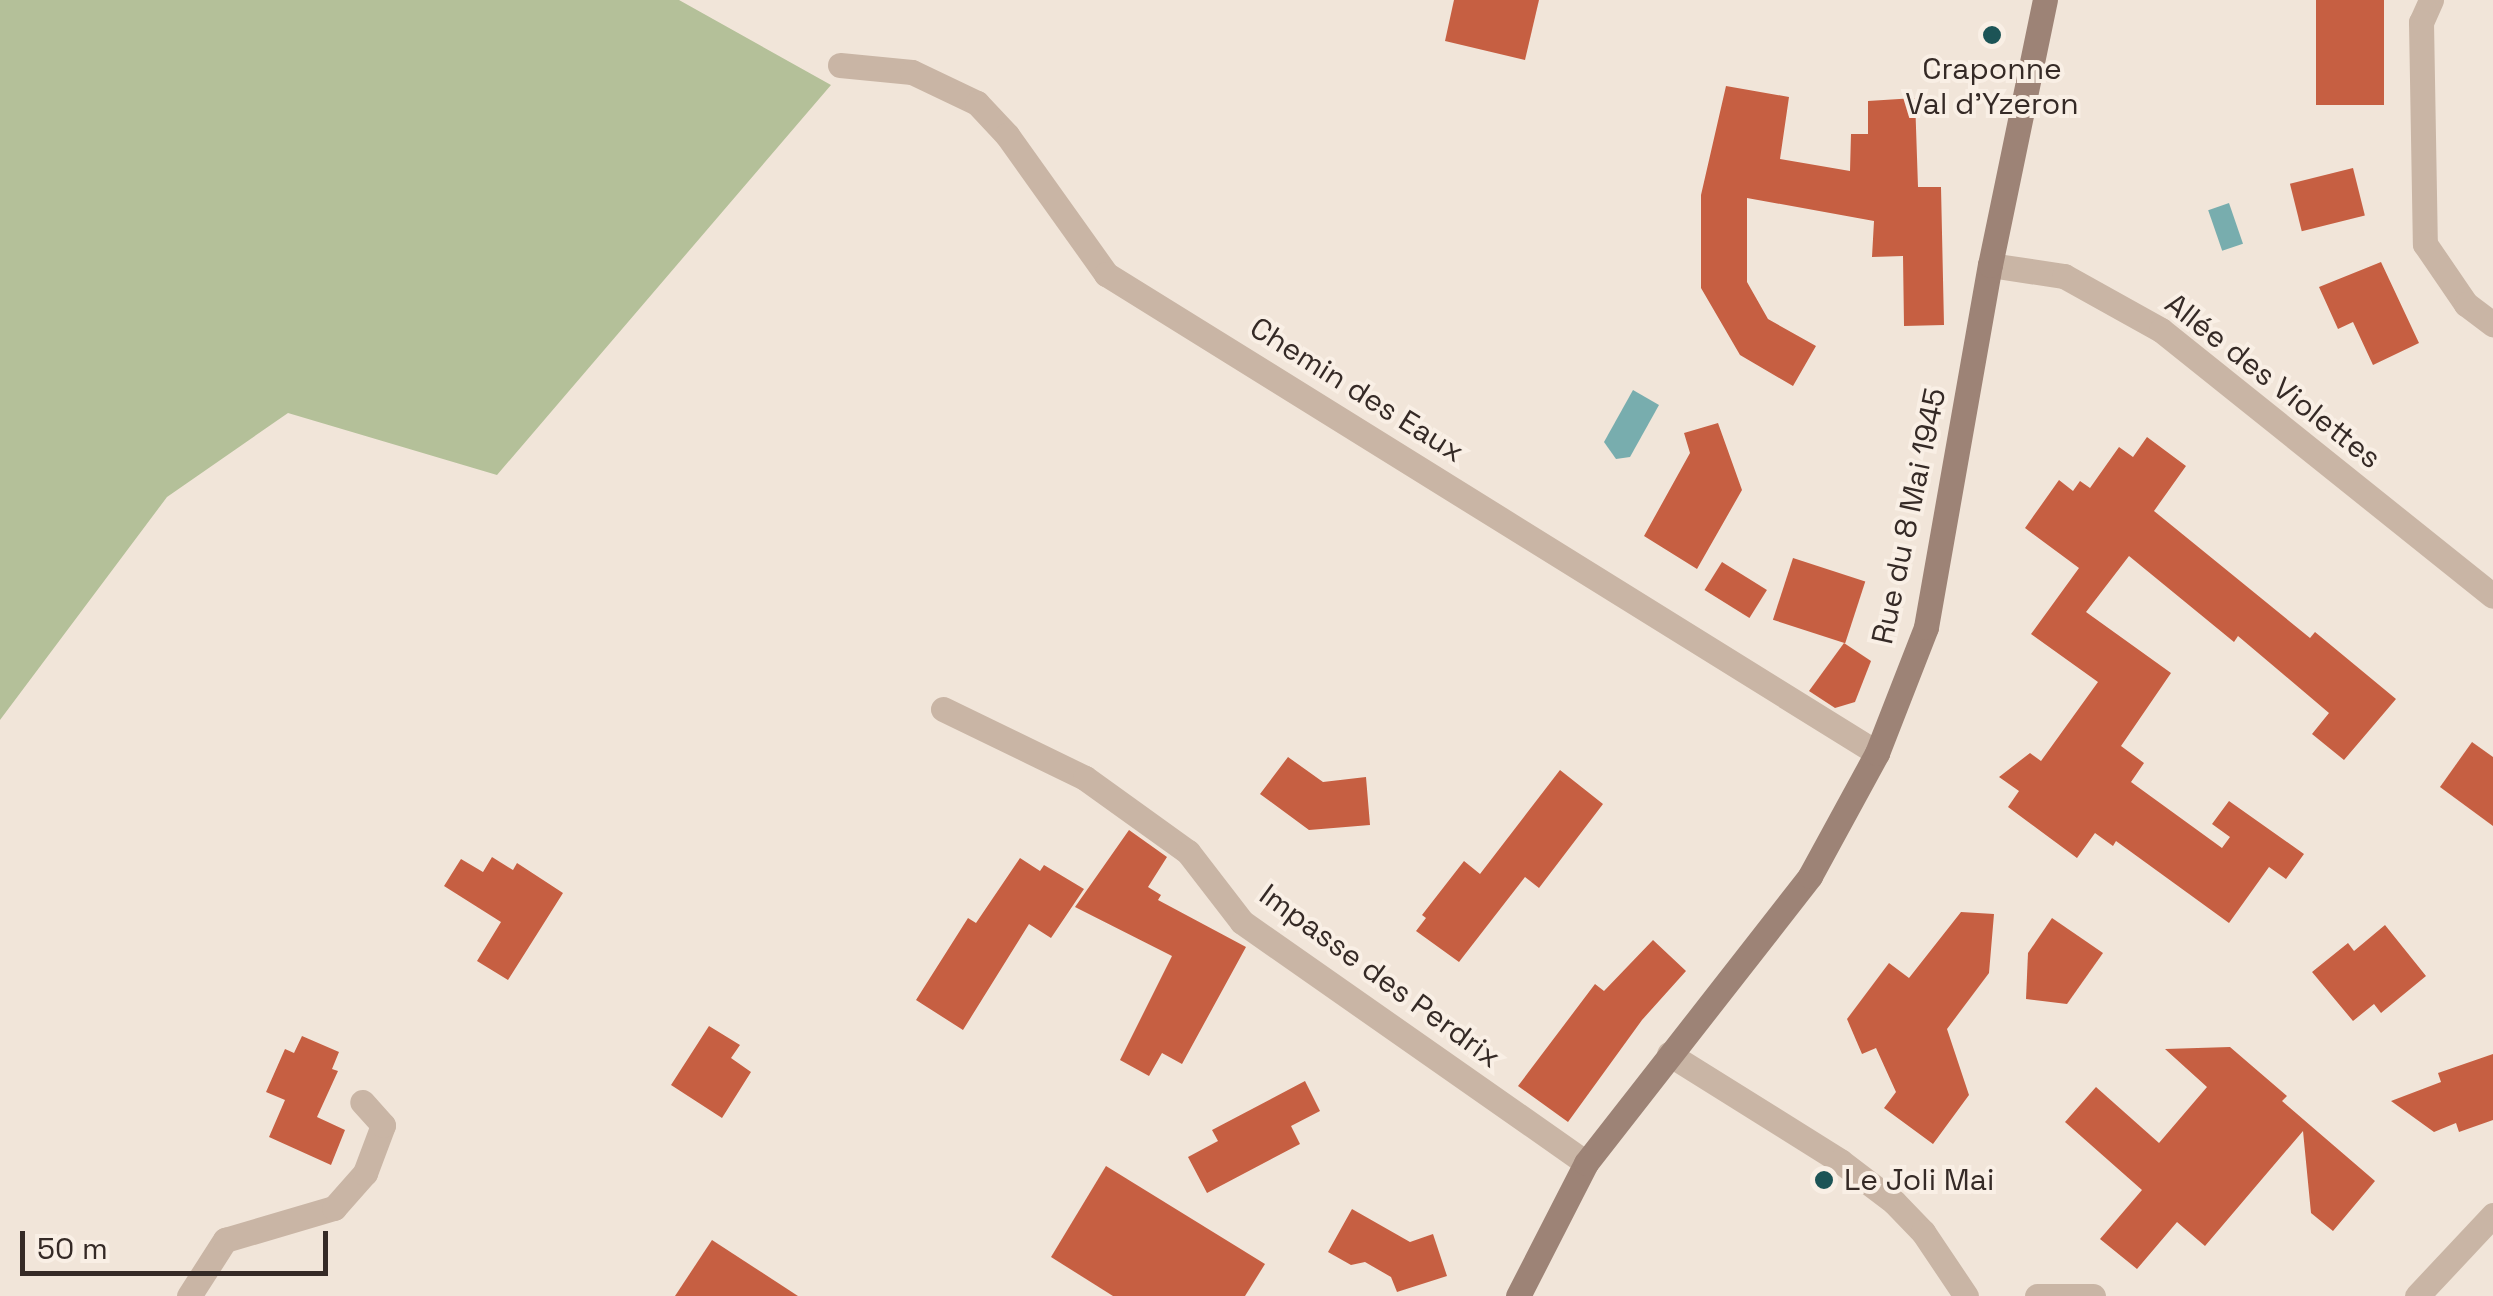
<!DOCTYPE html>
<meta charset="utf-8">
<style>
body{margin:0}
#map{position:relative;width:2493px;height:1296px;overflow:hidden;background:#f1e5d9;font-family:"Space Grotesk",sans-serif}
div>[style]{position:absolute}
.green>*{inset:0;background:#b4c099}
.water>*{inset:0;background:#78adae;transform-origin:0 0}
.building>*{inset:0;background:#c65f42;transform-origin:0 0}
.minor>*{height:25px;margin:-12.5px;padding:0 12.5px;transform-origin:12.5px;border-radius:12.5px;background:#c9b5a5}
.secondary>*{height:25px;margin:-12.5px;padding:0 12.5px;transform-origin:12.5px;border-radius:12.5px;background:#9d8376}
.dots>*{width:28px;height:28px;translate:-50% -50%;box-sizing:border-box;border:5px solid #f9efe5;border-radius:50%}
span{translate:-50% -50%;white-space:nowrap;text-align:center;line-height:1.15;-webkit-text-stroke:8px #f9efe5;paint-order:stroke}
.poi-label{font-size:30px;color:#352a26}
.left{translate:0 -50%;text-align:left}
.street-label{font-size:30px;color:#352a26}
.scale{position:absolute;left:20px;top:1231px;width:308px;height:45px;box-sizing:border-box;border:5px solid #352a26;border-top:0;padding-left:12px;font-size:30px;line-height:35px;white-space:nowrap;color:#352a26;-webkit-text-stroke:8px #f9efe5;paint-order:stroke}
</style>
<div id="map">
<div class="green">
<div style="clip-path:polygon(0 0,679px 0,831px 85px,497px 475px,288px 413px,167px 497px,0 720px)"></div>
</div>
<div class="water">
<div style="left:2229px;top:203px;width:43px;height:22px;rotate:71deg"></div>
<div style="clip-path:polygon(1633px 390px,1659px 405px,1630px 457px,1616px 459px,1604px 442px)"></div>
</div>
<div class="building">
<div style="clip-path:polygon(1454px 0,1539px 0,1525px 60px,1445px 41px)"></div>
<div style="left:2316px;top:0;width:68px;height:105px"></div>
<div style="clip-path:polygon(1726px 86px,1789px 97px,1780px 159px,1850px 171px,1851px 134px,1868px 134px,1868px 101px,1915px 98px,1918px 187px,1941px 187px,1944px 325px,1904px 326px,1903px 256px,1872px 257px,1874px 221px,1747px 198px,1747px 282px,1768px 319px,1816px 346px,1793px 386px,1740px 355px,1701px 288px,1701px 195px)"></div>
<div style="left:2353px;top:168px;width:49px;height:65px;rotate:76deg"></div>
<div style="clip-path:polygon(2381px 262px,2419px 343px,2373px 365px,2353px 322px,2338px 329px,2319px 287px)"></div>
<div style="clip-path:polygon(1718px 423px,1742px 490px,1697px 569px,1644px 536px,1690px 453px,1684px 433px)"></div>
<div style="clip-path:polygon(2147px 437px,2186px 466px,2154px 511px,2310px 638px,2315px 632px,2396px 699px,2344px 760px,2312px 734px,2329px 713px,2238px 636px,2234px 642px,2129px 556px,2086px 612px,2171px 673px,2121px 746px,2144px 763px,2131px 782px,2222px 848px,2230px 837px,2212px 824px,2229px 801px,2304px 854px,2286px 879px,2269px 867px,2229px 923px,2116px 841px,2113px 846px,2095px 833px,2077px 858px,2008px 807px,2019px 791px,1999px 777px,2030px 753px,2041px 761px,2098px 682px,2031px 634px,2079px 568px,2025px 528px,2059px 480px,2073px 491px,2080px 481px,2090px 488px,2119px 447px,2133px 457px)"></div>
<div style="left:1793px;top:558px;width:76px;height:65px;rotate:18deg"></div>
<div style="left:1722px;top:562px;width:53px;height:33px;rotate:32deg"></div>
<div style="clip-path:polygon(1844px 643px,1871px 661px,1855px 702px,1835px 708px,1809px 691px)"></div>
<div style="clip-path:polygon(2472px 742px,2493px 757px,2493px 826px,2440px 787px)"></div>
<div style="clip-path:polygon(1288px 757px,1323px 782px,1366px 777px,1370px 825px,1309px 830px,1260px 794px)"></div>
<div style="clip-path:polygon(1560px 770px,1603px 804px,1539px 888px,1525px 877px,1459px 962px,1416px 931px,1426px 918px,1422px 915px,1464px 861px,1480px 874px)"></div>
<div style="clip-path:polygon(1129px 830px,1167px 857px,1148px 887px,1161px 895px,1158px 900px,1246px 947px,1182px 1064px,1162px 1053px,1149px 1076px,1120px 1060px,1172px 956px,1075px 907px)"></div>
<div style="clip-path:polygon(492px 857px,513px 870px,517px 863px,563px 893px,508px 980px,477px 961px,501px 922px,444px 886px,461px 859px,483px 872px)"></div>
<div style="clip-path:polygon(1020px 858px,1040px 871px,1044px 865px,1084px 889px,1051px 938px,1029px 924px,963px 1030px,916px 1000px,968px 918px,976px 923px)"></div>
<div style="clip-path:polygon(1961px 912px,1994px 914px,1989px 973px,1947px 1029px,1969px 1095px,1933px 1144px,1884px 1108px,1896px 1092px,1876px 1048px,1862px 1054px,1847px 1019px,1889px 963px,1909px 978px)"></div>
<div style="clip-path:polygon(2052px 918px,2103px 953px,2067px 1004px,2026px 999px,2028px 953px)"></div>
<div style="clip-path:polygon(2385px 925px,2426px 976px,2381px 1013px,2374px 1004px,2353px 1021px,2312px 972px,2348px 943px,2354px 951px)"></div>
<div style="clip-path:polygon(1653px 940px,1686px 971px,1642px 1020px,1568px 1122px,1518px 1086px,1595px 984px,1604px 991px)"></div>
<div style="clip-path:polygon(709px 1026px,740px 1045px,731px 1058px,751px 1072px,722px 1118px,671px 1085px)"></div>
<div style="clip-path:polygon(302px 1036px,339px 1052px,332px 1069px,338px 1071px,317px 1117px,345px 1130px,331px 1165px,269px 1137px,285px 1100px,266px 1092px,285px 1049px,294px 1053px)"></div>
<div style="clip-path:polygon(2230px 1047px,2287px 1096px,2282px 1101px,2375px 1181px,2333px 1231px,2311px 1213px,2303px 1131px,2205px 1246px,2177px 1222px,2137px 1269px,2100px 1239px,2142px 1190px,2065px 1122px,2096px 1087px,2159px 1143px,2207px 1087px,2165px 1049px)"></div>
<div style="clip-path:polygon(2493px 1054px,2493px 1120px,2459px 1132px,2456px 1123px,2434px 1132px,2391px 1101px,2441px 1082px,2438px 1073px)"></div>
<div style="clip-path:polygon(1305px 1081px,1320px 1111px,1291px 1126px,1300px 1144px,1207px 1193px,1188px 1157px,1218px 1141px,1212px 1130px)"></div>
<div style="clip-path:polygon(1106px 1166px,1265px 1264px,1245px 1296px,1113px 1296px,1051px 1257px)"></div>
<div style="clip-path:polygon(1352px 1209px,1410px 1242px,1433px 1234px,1447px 1276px,1397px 1292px,1391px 1277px,1365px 1262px,1351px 1265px,1328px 1252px)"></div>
<div style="clip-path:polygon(712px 1240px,798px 1296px,675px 1296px)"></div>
</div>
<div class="minor">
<div style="left:2431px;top:0;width:24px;rotate:114deg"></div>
<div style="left:2421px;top:22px;width:222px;rotate:89deg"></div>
<div style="left:2425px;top:244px;width:73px;rotate:55.7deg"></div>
<div style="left:2466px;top:304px;width:34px;rotate:37deg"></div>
<div style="left:840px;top:65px;width:72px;rotate:5.6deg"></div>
<div style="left:912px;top:72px;width:72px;rotate:25.5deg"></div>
<div style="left:977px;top:103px;width:44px;rotate:46.8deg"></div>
<div style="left:1007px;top:135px;width:171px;rotate:54.5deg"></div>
<div style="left:1106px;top:274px;width:908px;rotate:31.85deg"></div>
<div style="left:1990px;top:265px;width:75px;rotate:8.5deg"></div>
<div style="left:2064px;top:276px;width:111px;rotate:29.1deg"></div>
<div style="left:2161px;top:330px;width:425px;rotate:38.7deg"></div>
<div style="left:943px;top:709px;width:158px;rotate:25.9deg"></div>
<div style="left:1085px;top:778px;width:127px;rotate:35.7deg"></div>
<div style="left:1188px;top:852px;width:88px;rotate:52.4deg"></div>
<div style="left:1242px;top:922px;width:420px;rotate:35deg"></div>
<div style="left:1669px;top:1054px;width:202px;rotate:32deg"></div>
<div style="left:1840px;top:1161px;width:68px;rotate:37.2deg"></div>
<div style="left:1894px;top:1202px;width:42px;rotate:46deg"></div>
<div style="left:1923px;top:1232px;width:77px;rotate:56.1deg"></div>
<div style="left:189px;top:1296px;width:67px;rotate:-57.3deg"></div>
<div style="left:225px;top:1240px;width:114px;rotate:-16.4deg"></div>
<div style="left:334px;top:1208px;width:47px;rotate:-48.5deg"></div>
<div style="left:365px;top:1173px;width:51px;rotate:-69.4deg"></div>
<div style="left:383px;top:1125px;width:31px;rotate:-132deg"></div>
<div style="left:2037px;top:1296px;width:56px"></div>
<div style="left:2417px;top:1296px;width:111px;rotate:-46.8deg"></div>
</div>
<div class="secondary">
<div style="left:1518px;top:1296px;width:149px;rotate:-62.9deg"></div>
<div style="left:1586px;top:1163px;width:364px;rotate:-52deg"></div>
<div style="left:1810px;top:876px;width:140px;rotate:-61.4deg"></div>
<div style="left:1877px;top:753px;width:135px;rotate:-68.7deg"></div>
<div style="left:1926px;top:627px;width:368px;rotate:-80deg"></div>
<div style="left:1990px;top:265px;width:271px;rotate:-78.3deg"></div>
</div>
<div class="dots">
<div style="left:1992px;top:35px;background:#1c5456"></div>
<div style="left:1824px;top:1180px;background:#1c5456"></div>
</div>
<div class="poi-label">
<span style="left:1992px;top:86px">Craponne<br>Val d'Yzeron</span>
<span class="left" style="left:1844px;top:1180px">Le Joli Mai</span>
</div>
<div class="street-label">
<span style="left:2273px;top:381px;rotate:38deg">Allée des Violettes</span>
<span style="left:1357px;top:390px;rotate:32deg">Chemin des Eaux</span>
<span style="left:1909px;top:516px;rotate:-78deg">Rue du 8 Mai 1945</span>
<span style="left:1380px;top:976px;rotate:36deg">Impasse des Perdrix</span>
</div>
<div class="scale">50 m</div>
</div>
